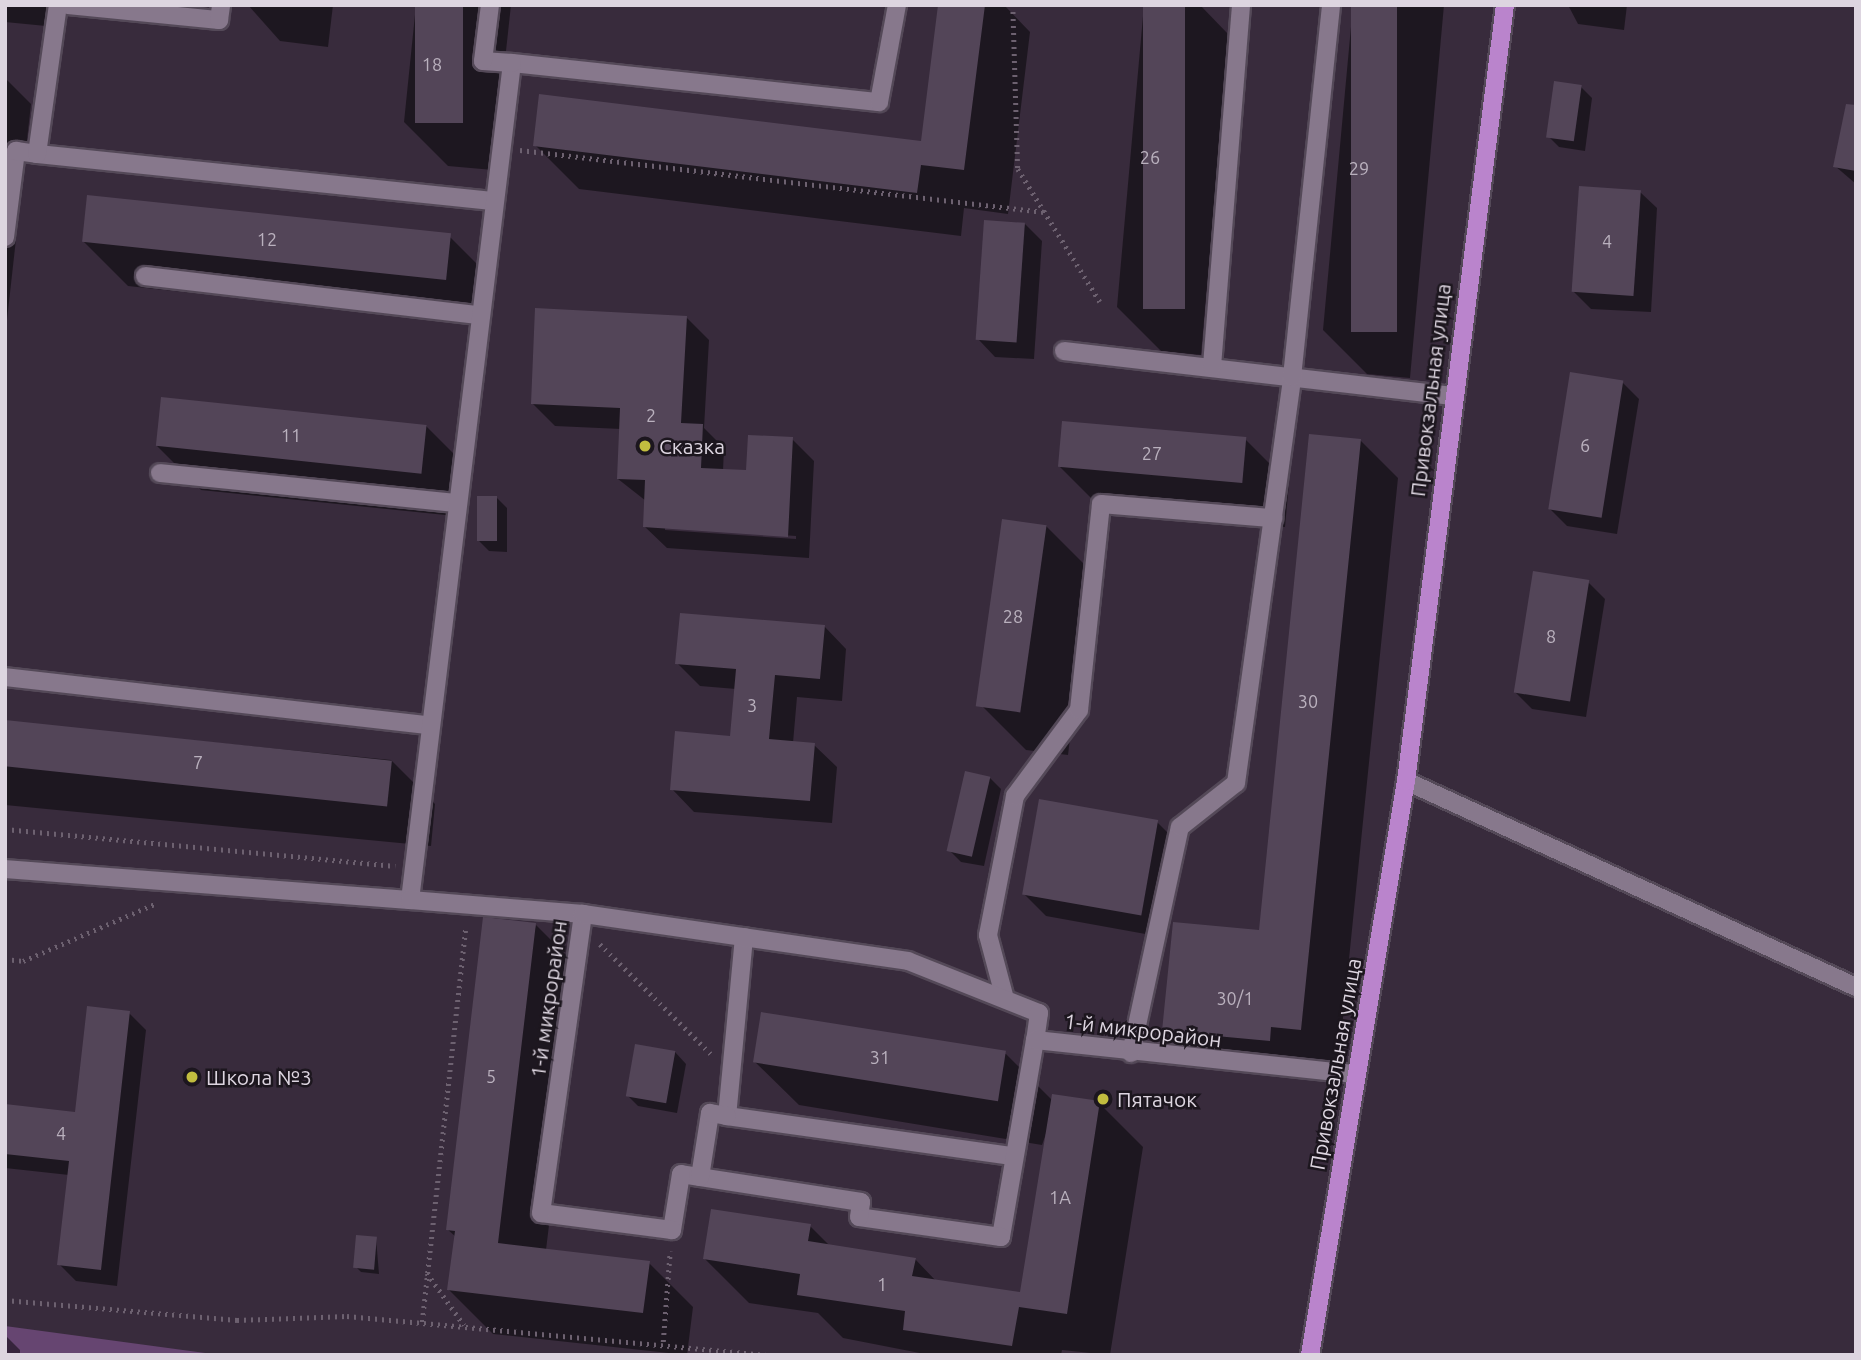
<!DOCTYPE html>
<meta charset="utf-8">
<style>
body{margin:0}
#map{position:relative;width:1861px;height:1360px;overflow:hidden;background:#382b3c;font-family:Ubuntu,sans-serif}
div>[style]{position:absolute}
.green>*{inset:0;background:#664571}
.shadow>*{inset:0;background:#0007}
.building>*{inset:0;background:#534558;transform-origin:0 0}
.path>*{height:4.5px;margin-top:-2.25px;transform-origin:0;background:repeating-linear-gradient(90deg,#6d6170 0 2px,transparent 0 7px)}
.roads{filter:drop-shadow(2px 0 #544958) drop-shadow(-2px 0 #544958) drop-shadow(0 2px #544958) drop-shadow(0 -2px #544958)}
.minor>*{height:18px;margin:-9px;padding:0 9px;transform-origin:9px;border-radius:9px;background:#87788c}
.major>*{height:18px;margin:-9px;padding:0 9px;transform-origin:9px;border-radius:9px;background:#ba84cc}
.dots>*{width:19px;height:19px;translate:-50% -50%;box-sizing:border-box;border:4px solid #1c161e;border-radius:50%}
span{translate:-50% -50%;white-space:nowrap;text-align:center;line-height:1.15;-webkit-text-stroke:5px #1c161e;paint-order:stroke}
.number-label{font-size:18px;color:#bab1be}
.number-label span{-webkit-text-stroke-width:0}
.street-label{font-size:21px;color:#ddd5e0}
.poi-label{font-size:21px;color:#ddd5e0}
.left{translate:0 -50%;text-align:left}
.frame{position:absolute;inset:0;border:7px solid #ddd5e0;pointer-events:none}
</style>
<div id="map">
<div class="green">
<div style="clip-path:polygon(5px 1326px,220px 1355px,5px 1355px)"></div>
</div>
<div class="shadow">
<div style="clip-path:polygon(5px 5px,48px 5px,46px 26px,5px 22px)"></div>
<div style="clip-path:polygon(248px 5px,333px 5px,328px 47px,280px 41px)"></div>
<div style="clip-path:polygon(416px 5px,511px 5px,493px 170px,448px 166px,404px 122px)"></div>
<div style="clip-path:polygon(940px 5px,1004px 5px,1030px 32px,1008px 214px,964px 208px,961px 236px,579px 189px,535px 145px,922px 142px)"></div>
<div style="clip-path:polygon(1144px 5px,1200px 5px,1229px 35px,1201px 355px,1161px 351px,1117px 307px)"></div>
<div style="clip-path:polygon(1353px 5px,1444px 5px,1410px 378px,1367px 374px,1323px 330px)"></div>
<div style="clip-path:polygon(1568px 5px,1627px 5px,1624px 30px,1578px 24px)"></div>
<div style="clip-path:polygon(5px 78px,31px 104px,5px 338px)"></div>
<div style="clip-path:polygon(1581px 87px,1592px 98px,1585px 151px,1559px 147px,1548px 136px)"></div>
<div style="clip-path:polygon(1856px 124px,1856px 184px,1835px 166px)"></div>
<div style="clip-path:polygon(1640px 192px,1657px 208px,1651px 312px,1591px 309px,1574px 292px)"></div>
<div style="clip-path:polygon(1025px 224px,1042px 241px,1034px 359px,995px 357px,979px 340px)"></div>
<div style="clip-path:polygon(450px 237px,494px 281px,490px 325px,128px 286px,84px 242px)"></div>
<div style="clip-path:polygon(evenodd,686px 317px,709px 340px,704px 428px,724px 448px,723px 471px,747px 472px,792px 439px,814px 461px,809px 558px,667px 548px,644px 526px,646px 501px,618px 479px,621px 429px,555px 426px,533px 404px,686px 317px,665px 527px,796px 536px,796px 539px,665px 530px,665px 527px)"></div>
<div style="clip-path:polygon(1622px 382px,1639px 399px,1617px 534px,1567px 526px,1550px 509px)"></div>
<div style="clip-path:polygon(426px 426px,470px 470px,465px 517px,201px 490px,157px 446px)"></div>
<div style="clip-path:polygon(1245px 439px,1289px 483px,1285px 527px,1104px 511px,1060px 467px)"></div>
<div style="clip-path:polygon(1360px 440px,1398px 478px,1338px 1067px,1308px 1064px,1307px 1078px,1202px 1067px,1164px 1030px,1261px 932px)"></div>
<div style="clip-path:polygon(496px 497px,507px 508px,507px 552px,489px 551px,478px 540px)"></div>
<div style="clip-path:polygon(1046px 526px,1090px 570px,1068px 755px,1026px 750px,982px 706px)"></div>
<div style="clip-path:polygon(1588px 582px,1605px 599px,1586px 717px,1532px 709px,1515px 692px)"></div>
<div style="clip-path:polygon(824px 626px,846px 649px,842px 701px,797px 697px,793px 743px,814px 745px,837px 767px,832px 823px,694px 812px,672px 789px,732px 738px,736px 689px,700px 686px,677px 663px)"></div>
<div style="clip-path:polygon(5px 722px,391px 760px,435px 804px,431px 846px,5px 805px)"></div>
<div style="clip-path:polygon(990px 778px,1001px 789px,984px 866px,961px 862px,950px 851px)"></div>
<div style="clip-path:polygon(1157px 822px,1179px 844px,1162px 937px,1046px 916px,1024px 894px)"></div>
<div style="clip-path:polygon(536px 925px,580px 969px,546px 1250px,649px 1263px,693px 1307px,687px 1355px,493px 1334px,449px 1290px,456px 1237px,447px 1229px)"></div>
<div style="clip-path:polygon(129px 1013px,146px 1030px,117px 1286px,76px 1281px,59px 1264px,69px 1175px,5px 1168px,5px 1106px,77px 1114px)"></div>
<div style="clip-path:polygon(675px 1052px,686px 1064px,677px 1113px,638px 1106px,627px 1095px)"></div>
<div style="clip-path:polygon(1006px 1054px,1053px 1101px,1099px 1103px,1143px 1147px,1110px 1355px,1062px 1350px,1061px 1355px,930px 1355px,843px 1338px,818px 1313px,749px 1303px,705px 1259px,810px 1226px,830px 1246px,915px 1259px,937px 1282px,1022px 1294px,1049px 1125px,1042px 1145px,799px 1105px,755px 1062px)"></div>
<div style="clip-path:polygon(376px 1238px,379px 1274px,361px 1272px,356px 1267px)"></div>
<div style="clip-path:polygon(5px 1335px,20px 1350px,20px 1355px,5px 1355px)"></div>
</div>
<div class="building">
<div style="left:415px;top:5px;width:48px;height:118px"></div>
<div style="clip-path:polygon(938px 5px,985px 5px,964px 170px,921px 165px,917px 193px,533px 146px,539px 94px,921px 141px)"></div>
<div style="left:1143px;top:5px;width:42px;height:304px"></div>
<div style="left:1351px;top:5px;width:46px;height:327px"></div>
<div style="left:1554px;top:81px;width:28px;height:57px;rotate:8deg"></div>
<div style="clip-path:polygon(1846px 104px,1856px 105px,1856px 171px,1833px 167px)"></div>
<div style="left:1579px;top:186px;width:62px;height:106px;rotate:4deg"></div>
<div style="left:87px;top:195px;width:366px;height:47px;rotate:6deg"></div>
<div style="left:984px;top:220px;width:41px;height:120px;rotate:4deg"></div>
<div style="clip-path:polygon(535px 308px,687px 316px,681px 423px,703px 424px,701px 468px,746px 470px,748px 435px,793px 437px,788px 537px,643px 527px,645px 480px,617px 479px,620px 408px,531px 404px)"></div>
<div style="left:1570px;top:372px;width:54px;height:139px;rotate:9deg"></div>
<div style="left:161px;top:397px;width:267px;height:49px;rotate:6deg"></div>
<div style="left:1062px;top:421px;width:185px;height:46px;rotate:5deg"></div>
<div style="clip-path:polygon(1309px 434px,1361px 439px,1301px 1030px,1271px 1027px,1270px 1041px,1162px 1031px,1173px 922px,1259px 930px)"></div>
<div style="left:477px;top:496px;width:20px;height:45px"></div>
<div style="left:1002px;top:519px;width:45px;height:189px;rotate:8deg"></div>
<div style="left:1533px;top:571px;width:57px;height:123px;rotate:9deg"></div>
<div style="clip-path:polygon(680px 613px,825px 625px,820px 679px,775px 675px,769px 739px,815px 743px,810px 801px,670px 790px,675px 731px,730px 736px,736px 669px,675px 664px)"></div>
<div style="left:5px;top:720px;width:389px;height:46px;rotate:6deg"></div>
<div style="left:965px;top:771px;width:26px;height:82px;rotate:13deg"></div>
<div style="left:1039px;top:799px;width:121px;height:97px;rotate:10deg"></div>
<div style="clip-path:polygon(483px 917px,536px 923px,498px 1243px,650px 1261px,643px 1313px,447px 1290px,455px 1231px,446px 1230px)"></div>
<div style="clip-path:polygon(87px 1006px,130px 1011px,101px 1270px,57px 1265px,69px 1161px,5px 1154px,5px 1104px,75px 1112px)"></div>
<div style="left:761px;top:1012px;width:248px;height:51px;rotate:9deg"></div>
<div style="left:635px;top:1044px;width:41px;height:53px;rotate:10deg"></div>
<div style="clip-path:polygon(1052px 1094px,1100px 1101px,1067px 1314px,1019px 1307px,1012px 1346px,903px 1330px,905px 1311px,797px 1295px,800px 1274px,703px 1259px,711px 1209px,811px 1224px,808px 1241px,916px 1258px,912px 1276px,1020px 1292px)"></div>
<div style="left:356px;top:1235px;width:21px;height:33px;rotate:5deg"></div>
</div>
<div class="path">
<div style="left:1013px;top:5px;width:164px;rotate:88.3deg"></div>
<div style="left:1018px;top:169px;width:156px;rotate:58.3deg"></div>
<div style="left:520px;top:150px;width:528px;rotate:6.75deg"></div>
<div style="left:5px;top:829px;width:392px;rotate:5.4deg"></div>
<div style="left:600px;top:944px;width:156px;rotate:44.7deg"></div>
<div style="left:5px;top:959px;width:18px;rotate:6deg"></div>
<div style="left:23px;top:961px;width:146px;rotate:-23.4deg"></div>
<div style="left:427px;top:1273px;width:64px;rotate:54.6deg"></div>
<div style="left:5px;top:1300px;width:233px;rotate:4.9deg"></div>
<div style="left:237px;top:1320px;width:110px;rotate:-2.1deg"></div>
<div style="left:347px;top:1316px;width:421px;rotate:5.3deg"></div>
<div style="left:422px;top:1322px;width:398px;rotate:-83.7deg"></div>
<div style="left:663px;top:1342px;width:91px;rotate:-85.6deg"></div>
</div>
<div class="roads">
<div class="minor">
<div style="left:68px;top:5px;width:152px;rotate:5.7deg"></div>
<div style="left:219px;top:20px;width:15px;rotate:-82deg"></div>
<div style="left:512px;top:63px;width:369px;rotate:6.1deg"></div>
<div style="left:879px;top:102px;width:99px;rotate:-79.5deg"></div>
<div style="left:37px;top:154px;width:456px;rotate:5.9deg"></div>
<div style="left:5px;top:237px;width:87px;rotate:-82.7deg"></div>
<div style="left:16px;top:151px;width:21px;rotate:8deg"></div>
<div style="left:37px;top:154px;width:150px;rotate:-82deg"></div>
<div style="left:145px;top:276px;width:335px;rotate:6.7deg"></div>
<div style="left:1064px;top:351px;width:391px;rotate:6.6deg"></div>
<div style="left:1212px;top:366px;width:362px;rotate:-85.4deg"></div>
<div style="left:160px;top:473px;width:298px;rotate:5.8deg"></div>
<div style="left:5px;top:677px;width:427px;rotate:6.5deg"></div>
<div style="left:1406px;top:781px;width:495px;rotate:24.6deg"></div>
<div style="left:5px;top:869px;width:406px;rotate:4.4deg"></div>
<div style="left:410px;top:900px;width:843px;rotate:-83.05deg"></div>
<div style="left:512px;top:63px;width:29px;rotate:-176deg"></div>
<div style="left:483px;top:61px;width:56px;rotate:-82.9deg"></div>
<div style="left:410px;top:900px;width:174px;rotate:4.6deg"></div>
<div style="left:744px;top:937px;width:180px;rotate:95.4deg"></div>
<div style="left:727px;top:1116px;width:288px;rotate:8deg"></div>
<div style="left:1005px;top:999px;width:66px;rotate:-104.9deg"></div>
<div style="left:988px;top:935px;width:142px;rotate:-79deg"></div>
<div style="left:1015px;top:796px;width:107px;rotate:-53.3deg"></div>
<div style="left:1079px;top:710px;width:207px;rotate:-83.9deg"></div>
<div style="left:1101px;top:504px;width:173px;rotate:4.7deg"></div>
<div style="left:1035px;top:1040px;width:200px;rotate:99.8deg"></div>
<div style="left:1001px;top:1237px;width:143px;rotate:-172deg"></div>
<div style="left:859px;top:1217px;width:15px;rotate:-82deg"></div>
<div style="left:861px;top:1202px;width:182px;rotate:-171.2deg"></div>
<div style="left:681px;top:1174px;width:57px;rotate:99.1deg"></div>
<div style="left:672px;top:1230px;width:132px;rotate:-172.6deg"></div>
<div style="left:541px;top:1213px;width:302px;rotate:-82deg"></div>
<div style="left:583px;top:914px;width:328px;rotate:8.2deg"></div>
<div style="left:908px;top:961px;width:141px;rotate:21.7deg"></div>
<div style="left:1039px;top:1013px;width:27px;rotate:98deg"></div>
<div style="left:1035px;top:1040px;width:322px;rotate:6.1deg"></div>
<div style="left:1131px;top:1053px;width:231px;rotate:-77.8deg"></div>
<div style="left:1180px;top:827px;width:71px;rotate:-38.2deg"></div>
<div style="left:1236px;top:783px;width:410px;rotate:-82.1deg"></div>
<div style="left:1292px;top:377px;width:374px;rotate:-84deg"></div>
<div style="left:700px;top:1177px;width:65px;rotate:-81.1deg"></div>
<div style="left:710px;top:1113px;width:17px;rotate:10deg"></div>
</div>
<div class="major">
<div style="left:1310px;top:1355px;width:582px;rotate:-80.51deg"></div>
<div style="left:1406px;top:781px;width:782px;rotate:-82.73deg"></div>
</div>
</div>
<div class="dots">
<div style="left:645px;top:446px;background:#c2bd3f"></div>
<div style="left:192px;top:1077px;background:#c2bd3f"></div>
<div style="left:1103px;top:1099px;background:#c2bd3f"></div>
</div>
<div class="number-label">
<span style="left:432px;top:64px">18</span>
<span style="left:1150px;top:157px">26</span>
<span style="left:1359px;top:168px">29</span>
<span style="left:267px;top:239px">12</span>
<span style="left:1607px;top:241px">4</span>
<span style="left:651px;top:415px">2</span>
<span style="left:291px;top:435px">11</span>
<span style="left:1585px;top:445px">6</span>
<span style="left:1152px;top:453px">27</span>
<span style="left:1013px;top:616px">28</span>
<span style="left:1551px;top:636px">8</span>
<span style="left:1308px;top:701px">30</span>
<span style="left:752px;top:705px">3</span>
<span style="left:198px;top:762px">7</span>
<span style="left:1235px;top:998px">30/1</span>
<span style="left:880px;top:1057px">31</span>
<span style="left:491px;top:1076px">5</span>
<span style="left:61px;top:1133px">4</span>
<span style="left:1060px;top:1197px">1А</span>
<span style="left:882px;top:1284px">1</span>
</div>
<div class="street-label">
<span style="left:1430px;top:390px;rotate:-83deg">Привокзальная улица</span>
<span style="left:548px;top:999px;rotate:-82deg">1-й микрорайон</span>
<span style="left:1143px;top:1030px;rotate:7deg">1-й микрорайон</span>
<span style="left:1335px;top:1064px;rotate:-80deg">Привокзальная улица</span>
</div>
<div class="poi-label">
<span class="left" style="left:659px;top:446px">Сказка</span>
<span class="left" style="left:206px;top:1077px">Школа №3</span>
<span class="left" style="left:1117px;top:1099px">Пятачок</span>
</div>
<div class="frame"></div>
</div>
